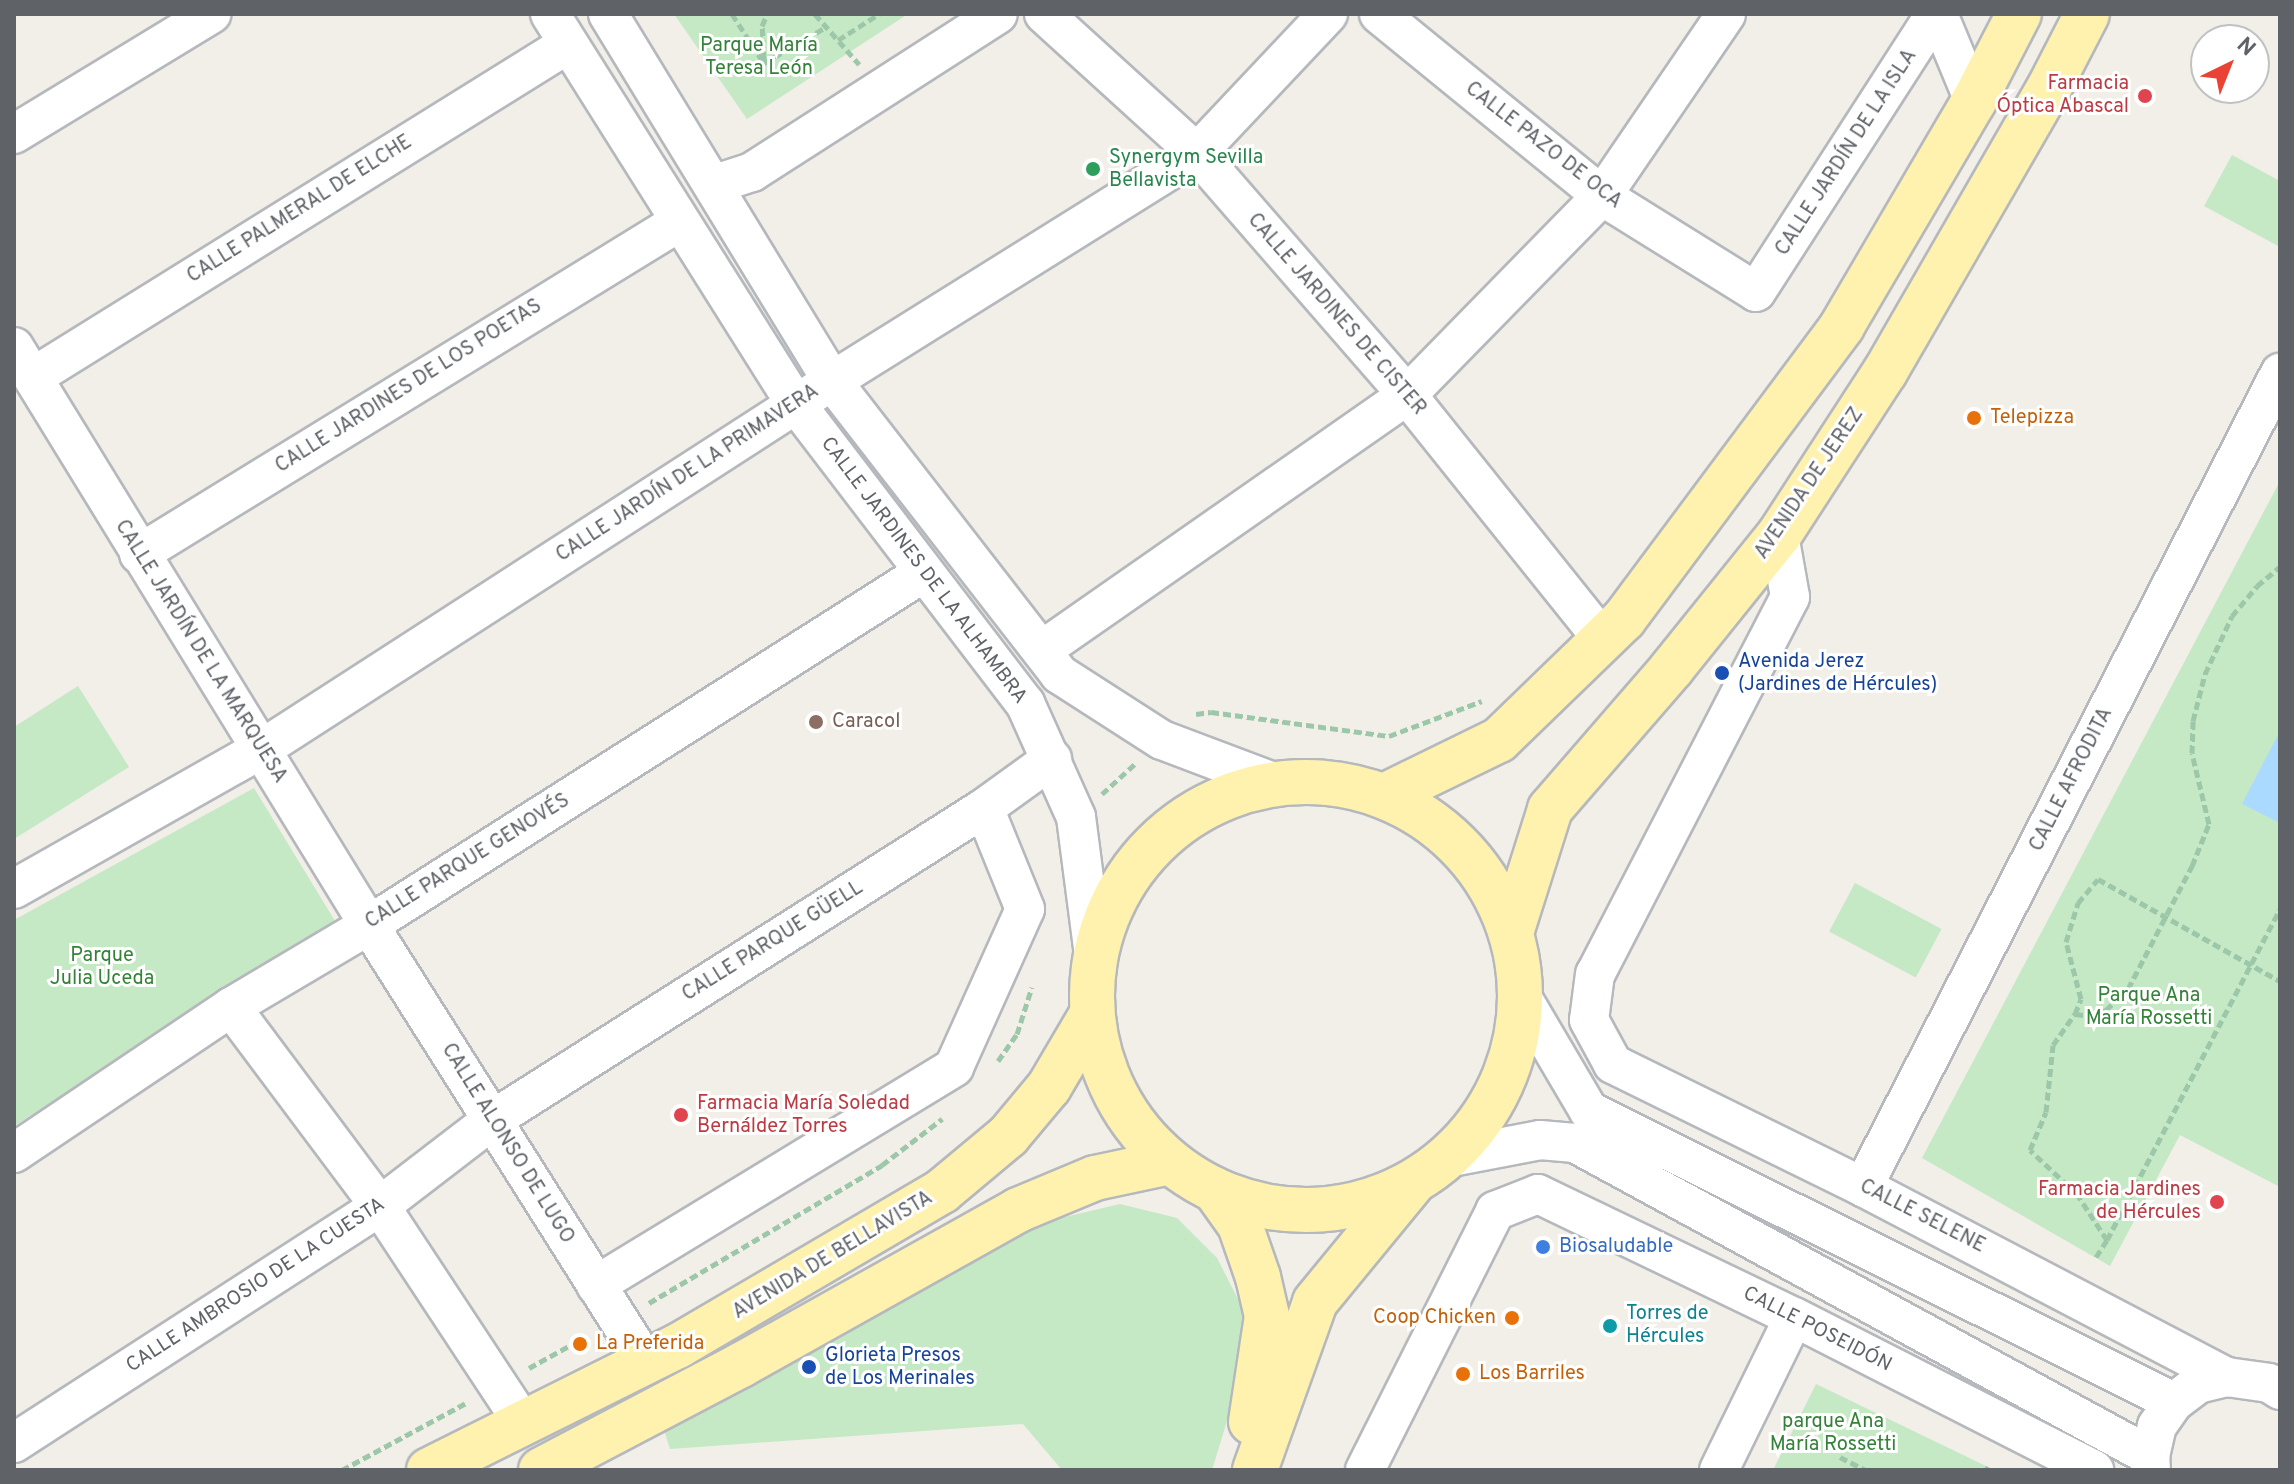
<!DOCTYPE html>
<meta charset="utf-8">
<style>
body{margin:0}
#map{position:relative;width:2294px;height:1484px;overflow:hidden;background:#f1efe8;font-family:Overpass,sans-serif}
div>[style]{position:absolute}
.green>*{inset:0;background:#c5e8c5;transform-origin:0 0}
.water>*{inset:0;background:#aadaff}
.path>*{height:5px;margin-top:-2.5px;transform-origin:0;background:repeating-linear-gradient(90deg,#9cc7a9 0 8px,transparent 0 12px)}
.roads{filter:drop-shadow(2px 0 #b5b8bc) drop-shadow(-2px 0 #b5b8bc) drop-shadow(0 2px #b5b8bc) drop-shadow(0 -2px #b5b8bc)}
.minor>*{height:38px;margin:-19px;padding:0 19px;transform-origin:19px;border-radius:19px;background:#fff}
.major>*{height:44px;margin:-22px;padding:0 22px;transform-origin:22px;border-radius:22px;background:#fff2af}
.major>.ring{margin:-22px;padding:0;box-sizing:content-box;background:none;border:44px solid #fff2af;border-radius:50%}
.dots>*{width:22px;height:22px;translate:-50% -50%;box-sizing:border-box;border:4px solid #fff;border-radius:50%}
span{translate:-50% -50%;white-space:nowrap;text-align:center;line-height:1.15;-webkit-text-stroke:6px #fff;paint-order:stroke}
.park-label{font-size:20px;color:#348238}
.health-label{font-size:20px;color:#be3a42}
.right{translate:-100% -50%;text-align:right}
.left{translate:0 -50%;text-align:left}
.street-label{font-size:20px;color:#5f6368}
.leisure-label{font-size:20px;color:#27864d}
.food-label{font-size:20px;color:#c56008}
.transit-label{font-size:20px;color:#164399}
.education-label{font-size:20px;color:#785e54}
.shop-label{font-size:20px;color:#366cbe}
.culture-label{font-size:20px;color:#0d838f}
.frame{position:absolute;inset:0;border:16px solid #5f6368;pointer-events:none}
.north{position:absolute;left:2190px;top:24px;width:80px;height:80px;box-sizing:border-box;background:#fff;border:2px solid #bfc1c3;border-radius:50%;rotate:43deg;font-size:22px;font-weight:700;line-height:32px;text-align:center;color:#5f6368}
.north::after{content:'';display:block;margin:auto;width:28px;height:36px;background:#ea4335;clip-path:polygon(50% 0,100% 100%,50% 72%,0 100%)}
</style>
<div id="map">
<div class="green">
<div style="clip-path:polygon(674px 14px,908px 14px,747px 119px)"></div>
<div style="clip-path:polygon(2232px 155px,2280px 181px,2280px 247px,2204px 206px)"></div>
<div style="clip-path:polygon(2280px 481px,2280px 1187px,2180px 1135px,2110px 1266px,1922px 1158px)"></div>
<div style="clip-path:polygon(78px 686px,129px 767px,14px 839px,14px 727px)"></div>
<div style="clip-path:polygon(254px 788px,335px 921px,14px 1126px,14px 920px)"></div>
<div style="left:1855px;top:883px;width:98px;height:55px;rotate:28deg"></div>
<div style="clip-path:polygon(1120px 1204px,1177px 1218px,1217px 1258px,1242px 1307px,1247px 1356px,1212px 1470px,1062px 1470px,1023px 1424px,670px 1449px,664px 1430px,1027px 1226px)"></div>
<div style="clip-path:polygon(1816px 1384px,1988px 1467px,1995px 1470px,1773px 1470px)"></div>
</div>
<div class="water">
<div style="clip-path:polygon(2280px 731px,2280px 823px,2242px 804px)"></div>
</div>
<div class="path">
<div style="left:732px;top:14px;width:59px;rotate:56.9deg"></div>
<div style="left:764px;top:63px;width:72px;rotate:-30.1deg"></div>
<div style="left:815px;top:14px;width:67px;rotate:48.7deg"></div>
<div style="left:838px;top:40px;width:49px;rotate:-32.4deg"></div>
<div style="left:764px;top:60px;width:34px;rotate:-93deg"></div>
<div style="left:762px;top:26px;width:13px;rotate:-67deg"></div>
<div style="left:1196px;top:714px;width:15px;rotate:-8deg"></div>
<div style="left:1211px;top:712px;width:180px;rotate:7.7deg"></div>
<div style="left:1389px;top:736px;width:99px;rotate:-20.6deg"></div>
<div style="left:1102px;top:794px;width:46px;rotate:-42.4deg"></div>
<div style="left:2075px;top:1014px;width:17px;rotate:7deg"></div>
<div style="left:2092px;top:1016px;width:15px;rotate:-23deg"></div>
<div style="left:2106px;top:1010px;width:30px;rotate:-44deg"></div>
<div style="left:2128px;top:989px;width:139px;rotate:-62.5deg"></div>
<div style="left:2192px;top:866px;width:45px;rotate:-68deg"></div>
<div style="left:2209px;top:824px;width:73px;rotate:-103.5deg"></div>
<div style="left:2192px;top:753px;width:32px;rotate:-88deg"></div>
<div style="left:2193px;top:721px;width:49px;rotate:-75.7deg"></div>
<div style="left:2205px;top:674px;width:64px;rotate:-65deg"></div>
<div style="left:2232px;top:616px;width:39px;rotate:-50deg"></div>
<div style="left:2257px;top:586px;width:30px;rotate:-40deg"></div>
<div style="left:998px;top:1061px;width:33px;rotate:-55deg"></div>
<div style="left:1017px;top:1034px;width:49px;rotate:-72.3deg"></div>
<div style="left:2107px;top:1240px;width:373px;rotate:-62.4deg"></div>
<div style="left:2096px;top:1257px;width:20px;rotate:-57deg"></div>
<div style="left:2107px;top:1240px;width:55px;rotate:-123.1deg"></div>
<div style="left:2077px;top:1194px;width:64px;rotate:-136.9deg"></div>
<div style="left:2030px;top:1150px;width:41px;rotate:-67.2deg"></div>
<div style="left:2046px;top:1112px;width:67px;rotate:-84deg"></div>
<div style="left:2053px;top:1045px;width:38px;rotate:-55deg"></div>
<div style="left:2075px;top:1014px;width:16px;rotate:-68deg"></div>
<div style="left:2081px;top:999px;width:59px;rotate:-104.7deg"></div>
<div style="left:2066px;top:942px;width:41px;rotate:-72.9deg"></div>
<div style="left:2078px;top:903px;width:31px;rotate:-50deg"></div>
<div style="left:2098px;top:879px;width:209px;rotate:29.3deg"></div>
<div style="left:649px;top:1303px;width:271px;rotate:-30.6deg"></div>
<div style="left:882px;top:1165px;width:76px;rotate:-37.5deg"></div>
<div style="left:529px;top:1368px;width:66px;rotate:-28.9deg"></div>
<div style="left:1840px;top:1457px;width:29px;rotate:27deg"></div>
<div style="left:342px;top:1470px;width:143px;rotate:-28.4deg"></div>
<div style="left:1986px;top:1470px;width:4px;rotate:-56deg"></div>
</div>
<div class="roads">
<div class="minor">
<div style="left:550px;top:14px;width:461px;rotate:57.8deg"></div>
<div style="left:796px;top:404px;width:377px;rotate:52.6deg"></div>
<div style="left:1025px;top:703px;width:125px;rotate:65.9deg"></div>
<div style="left:1076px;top:817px;width:140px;rotate:82.6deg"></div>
<div style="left:608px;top:14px;width:430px;rotate:58.6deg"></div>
<div style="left:832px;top:381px;width:371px;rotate:52.2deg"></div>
<div style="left:1059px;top:674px;width:122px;rotate:32.7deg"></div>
<div style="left:1162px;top:740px;width:122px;rotate:20.7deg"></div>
<div style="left:1044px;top:14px;width:207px;rotate:42.3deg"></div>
<div style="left:1197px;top:153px;width:320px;rotate:49deg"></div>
<div style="left:1407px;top:395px;width:314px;rotate:51.3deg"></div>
<div style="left:1379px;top:14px;width:288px;rotate:39.2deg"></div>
<div style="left:1602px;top:196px;width:181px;rotate:31.9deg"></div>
<div style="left:1756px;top:292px;width:331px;rotate:-57.2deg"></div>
<div style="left:1938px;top:14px;width:94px;rotate:67.5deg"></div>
<div style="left:14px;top:134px;width:231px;rotate:-31.3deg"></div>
<div style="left:715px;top:184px;width:39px;rotate:-18deg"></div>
<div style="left:752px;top:172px;width:292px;rotate:-32.7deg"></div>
<div style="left:14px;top:347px;width:678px;rotate:58.44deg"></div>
<div style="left:369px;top:925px;width:518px;rotate:57.69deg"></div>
<div style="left:33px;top:377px;width:630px;rotate:-31.9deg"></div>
<div style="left:1779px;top:535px;width:63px;rotate:79.9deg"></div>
<div style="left:1790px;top:597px;width:424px;rotate:117.3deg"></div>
<div style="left:1595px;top:974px;width:46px;rotate:97.4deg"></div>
<div style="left:1589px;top:1020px;width:50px;rotate:61.4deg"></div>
<div style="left:1613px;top:1064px;width:279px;rotate:26.2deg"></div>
<div style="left:1863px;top:1187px;width:411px;rotate:27.6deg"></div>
<div style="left:139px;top:554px;width:634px;rotate:-31.58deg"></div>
<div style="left:1042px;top:650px;width:445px;rotate:-34.9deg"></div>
<div style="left:1407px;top:395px;width:279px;rotate:-45.6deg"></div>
<div style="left:1602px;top:196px;width:220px;rotate:-55.7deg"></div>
<div style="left:14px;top:889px;width:283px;rotate:-29.5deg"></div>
<div style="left:260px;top:750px;width:681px;rotate:-32.83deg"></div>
<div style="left:832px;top:381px;width:430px;rotate:-32deg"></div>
<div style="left:1197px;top:153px;width:191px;rotate:-46.7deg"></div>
<div style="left:1520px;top:994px;width:136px;rotate:59.5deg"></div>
<div style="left:1589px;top:1111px;width:653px;rotate:26.45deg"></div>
<div style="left:231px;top:1007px;width:249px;rotate:53.2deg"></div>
<div style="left:380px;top:1206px;width:261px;rotate:56.6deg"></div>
<div style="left:14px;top:1153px;width:262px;rotate:-33.9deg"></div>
<div style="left:231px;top:1007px;width:161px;rotate:-30.7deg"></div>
<div style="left:369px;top:925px;width:656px;rotate:-32.43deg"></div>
<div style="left:1446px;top:1158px;width:96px;rotate:-10.8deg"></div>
<div style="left:1540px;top:1140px;width:35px;rotate:5deg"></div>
<div style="left:1575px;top:1143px;width:655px;rotate:28.56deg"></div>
<div style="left:1863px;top:1187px;width:915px;rotate:-62.87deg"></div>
<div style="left:596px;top:1285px;width:419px;rotate:-31.3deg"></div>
<div style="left:954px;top:1067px;width:173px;rotate:-65.8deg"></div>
<div style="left:1025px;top:909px;width:109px;rotate:-112.1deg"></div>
<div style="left:14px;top:1443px;width:436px;rotate:-32.9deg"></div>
<div style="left:380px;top:1206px;width:141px;rotate:-37.5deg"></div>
<div style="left:492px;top:1120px;width:583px;rotate:-32.38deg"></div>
<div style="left:984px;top:808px;width:84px;rotate:-35.8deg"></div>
<div style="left:1365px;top:1470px;width:290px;rotate:-63.3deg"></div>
<div style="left:1495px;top:1211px;width:46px;rotate:-21.6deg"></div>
<div style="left:1538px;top:1194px;width:284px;rotate:25.7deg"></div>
<div style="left:1794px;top:1317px;width:337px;rotate:27deg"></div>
<div style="left:1719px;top:1470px;width:170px;rotate:-63.9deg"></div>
<div style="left:2151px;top:1470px;width:14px;rotate:-94deg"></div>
<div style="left:2150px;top:1456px;width:31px;rotate:-77deg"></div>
<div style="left:2157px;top:1426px;width:29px;rotate:-55deg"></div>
<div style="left:2174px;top:1402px;width:30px;rotate:-37deg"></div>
<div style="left:2198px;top:1384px;width:30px;rotate:-14deg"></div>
<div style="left:2227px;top:1377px;width:42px;rotate:8.1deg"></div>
<div style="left:2269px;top:1383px;width:13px;rotate:32deg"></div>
</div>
<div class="major">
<div class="ring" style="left:1092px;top:782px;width:384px;height:384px"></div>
<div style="left:1384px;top:796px;width:128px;rotate:-26deg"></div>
<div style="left:1499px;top:740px;width:174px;rotate:-44.1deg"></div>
<div style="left:1624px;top:619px;width:365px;rotate:-53.3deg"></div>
<div style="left:1842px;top:326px;width:261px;rotate:-59.6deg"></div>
<div style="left:1974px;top:101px;width:98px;rotate:-62.7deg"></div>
<div style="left:1511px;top:933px;width:130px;rotate:-72.5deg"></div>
<div style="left:1550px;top:809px;width:186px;rotate:-49.1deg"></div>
<div style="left:1672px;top:668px;width:171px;rotate:-51.2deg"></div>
<div style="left:1779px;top:535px;width:194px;rotate:-57deg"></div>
<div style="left:1885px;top:372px;width:326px;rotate:-60deg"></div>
<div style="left:2048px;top:90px;width:85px;rotate:-62.8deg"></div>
<div style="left:1215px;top:1190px;width:43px;rotate:54.5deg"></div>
<div style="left:1240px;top:1225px;width:55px;rotate:70.9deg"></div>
<div style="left:1258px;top:1277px;width:40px;rotate:77deg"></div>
<div style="left:1267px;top:1316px;width:107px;rotate:98.6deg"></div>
<div style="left:429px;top:1470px;width:278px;rotate:-26.5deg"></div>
<div style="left:678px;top:1346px;width:306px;rotate:-30.4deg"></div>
<div style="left:942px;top:1191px;width:86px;rotate:-39.8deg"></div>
<div style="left:1008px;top:1136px;width:64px;rotate:-50.1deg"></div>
<div style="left:1049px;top:1087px;width:85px;rotate:-59.5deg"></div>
<div style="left:541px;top:1470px;width:226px;rotate:-27.7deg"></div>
<div style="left:741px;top:1365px;width:317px;rotate:-29.2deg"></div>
<div style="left:1018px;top:1210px;width:83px;rotate:-22.6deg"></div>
<div style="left:1095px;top:1178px;width:77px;rotate:-12deg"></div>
<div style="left:1255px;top:1470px;width:178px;rotate:-70.3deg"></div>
<div style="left:1315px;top:1302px;width:151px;rotate:-50.6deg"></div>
</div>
</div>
<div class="dots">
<div style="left:2145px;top:96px;background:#e0444e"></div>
<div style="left:1093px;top:169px;background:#2e9e5b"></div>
<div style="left:1974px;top:418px;background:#e8710a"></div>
<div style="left:1722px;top:673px;background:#1a4fb4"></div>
<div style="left:816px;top:722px;background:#8d6e63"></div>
<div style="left:681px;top:1115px;background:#e0444e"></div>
<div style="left:2217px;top:1202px;background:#e0444e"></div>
<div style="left:1543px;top:1247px;background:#3f7fe0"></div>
<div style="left:1512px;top:1318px;background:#e8710a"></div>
<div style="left:1610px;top:1326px;background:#0f9aa8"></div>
<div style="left:580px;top:1344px;background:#e8710a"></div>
<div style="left:809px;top:1367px;background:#1a4fb4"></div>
<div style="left:1463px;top:1374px;background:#e8710a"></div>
</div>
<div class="park-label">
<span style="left:759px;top:58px">Parque María<br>Teresa León</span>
<span style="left:102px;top:968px">Parque<br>Julia Uceda</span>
<span style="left:2149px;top:1008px">Parque Ana<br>María Rossetti</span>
<span style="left:1833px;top:1434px">parque Ana<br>María Rossetti</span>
</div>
<div class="health-label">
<span class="right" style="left:2129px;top:96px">Farmacia<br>Óptica Abascal</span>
<span class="left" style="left:697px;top:1116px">Farmacia María Soledad<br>Bernáldez Torres</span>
<span class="right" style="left:2201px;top:1202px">Farmacia Jardines<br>de Hércules</span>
</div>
<div class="street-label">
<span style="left:1543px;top:146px;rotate:38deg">CALLE PAZO DE OCA</span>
<span style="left:1847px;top:153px;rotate:-57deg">CALLE JARDÍN DE LA ISLA</span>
<span style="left:300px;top:210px;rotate:-32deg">CALLE PALMERAL DE ELCHE</span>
<span style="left:1336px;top:315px;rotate:49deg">CALLE JARDINES DE CISTER</span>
<span style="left:409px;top:387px;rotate:-32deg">CALLE JARDINES DE LOS POETAS</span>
<span style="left:688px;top:474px;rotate:-33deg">CALLE JARDÍN DE LA PRIMAVERA</span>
<span style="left:1810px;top:484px;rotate:-56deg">AVENIDA DE JEREZ</span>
<span style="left:923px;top:571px;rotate:53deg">CALLE JARDINES DE LA ALHAMBRA</span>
<span style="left:200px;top:652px;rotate:58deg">CALLE JARDÍN DE LA MARQUESA</span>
<span style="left:2072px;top:780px;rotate:-63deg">CALLE AFRODITA</span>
<span style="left:468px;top:862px;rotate:-32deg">CALLE PARQUE GENOVÉS</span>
<span style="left:773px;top:942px;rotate:-32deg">CALLE PARQUE GÜELL</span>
<span style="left:507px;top:1144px;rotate:58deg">CALLE ALONSO DE LUGO</span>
<span style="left:1922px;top:1217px;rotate:27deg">CALLE SELENE</span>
<span style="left:833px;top:1256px;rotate:-31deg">AVENIDA DE BELLAVISTA</span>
<span style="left:256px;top:1286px;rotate:-33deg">CALLE AMBROSIO DE LA CUESTA</span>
<span style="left:1817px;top:1330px;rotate:27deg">CALLE POSEIDÓN</span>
</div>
<div class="leisure-label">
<span class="left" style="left:1109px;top:170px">Synergym Sevilla<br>Bellavista</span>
</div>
<div class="food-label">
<span class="left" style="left:1990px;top:418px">Telepizza</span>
<span class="right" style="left:1496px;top:1318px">Coop Chicken</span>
<span class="left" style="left:596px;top:1344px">La Preferida</span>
<span class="left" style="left:1479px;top:1374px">Los Barriles</span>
</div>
<div class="transit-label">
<span class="left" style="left:1738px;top:674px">Avenida Jerez<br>(Jardines de Hércules)</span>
<span class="left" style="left:825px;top:1368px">Glorieta Presos<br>de Los Merinales</span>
</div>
<div class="education-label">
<span class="left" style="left:832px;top:722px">Caracol</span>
</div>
<div class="shop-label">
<span class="left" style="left:1559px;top:1247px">Biosaludable</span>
</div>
<div class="culture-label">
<span class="left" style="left:1626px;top:1326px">Torres de<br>Hércules</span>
</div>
<div class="frame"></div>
<div class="north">N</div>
</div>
